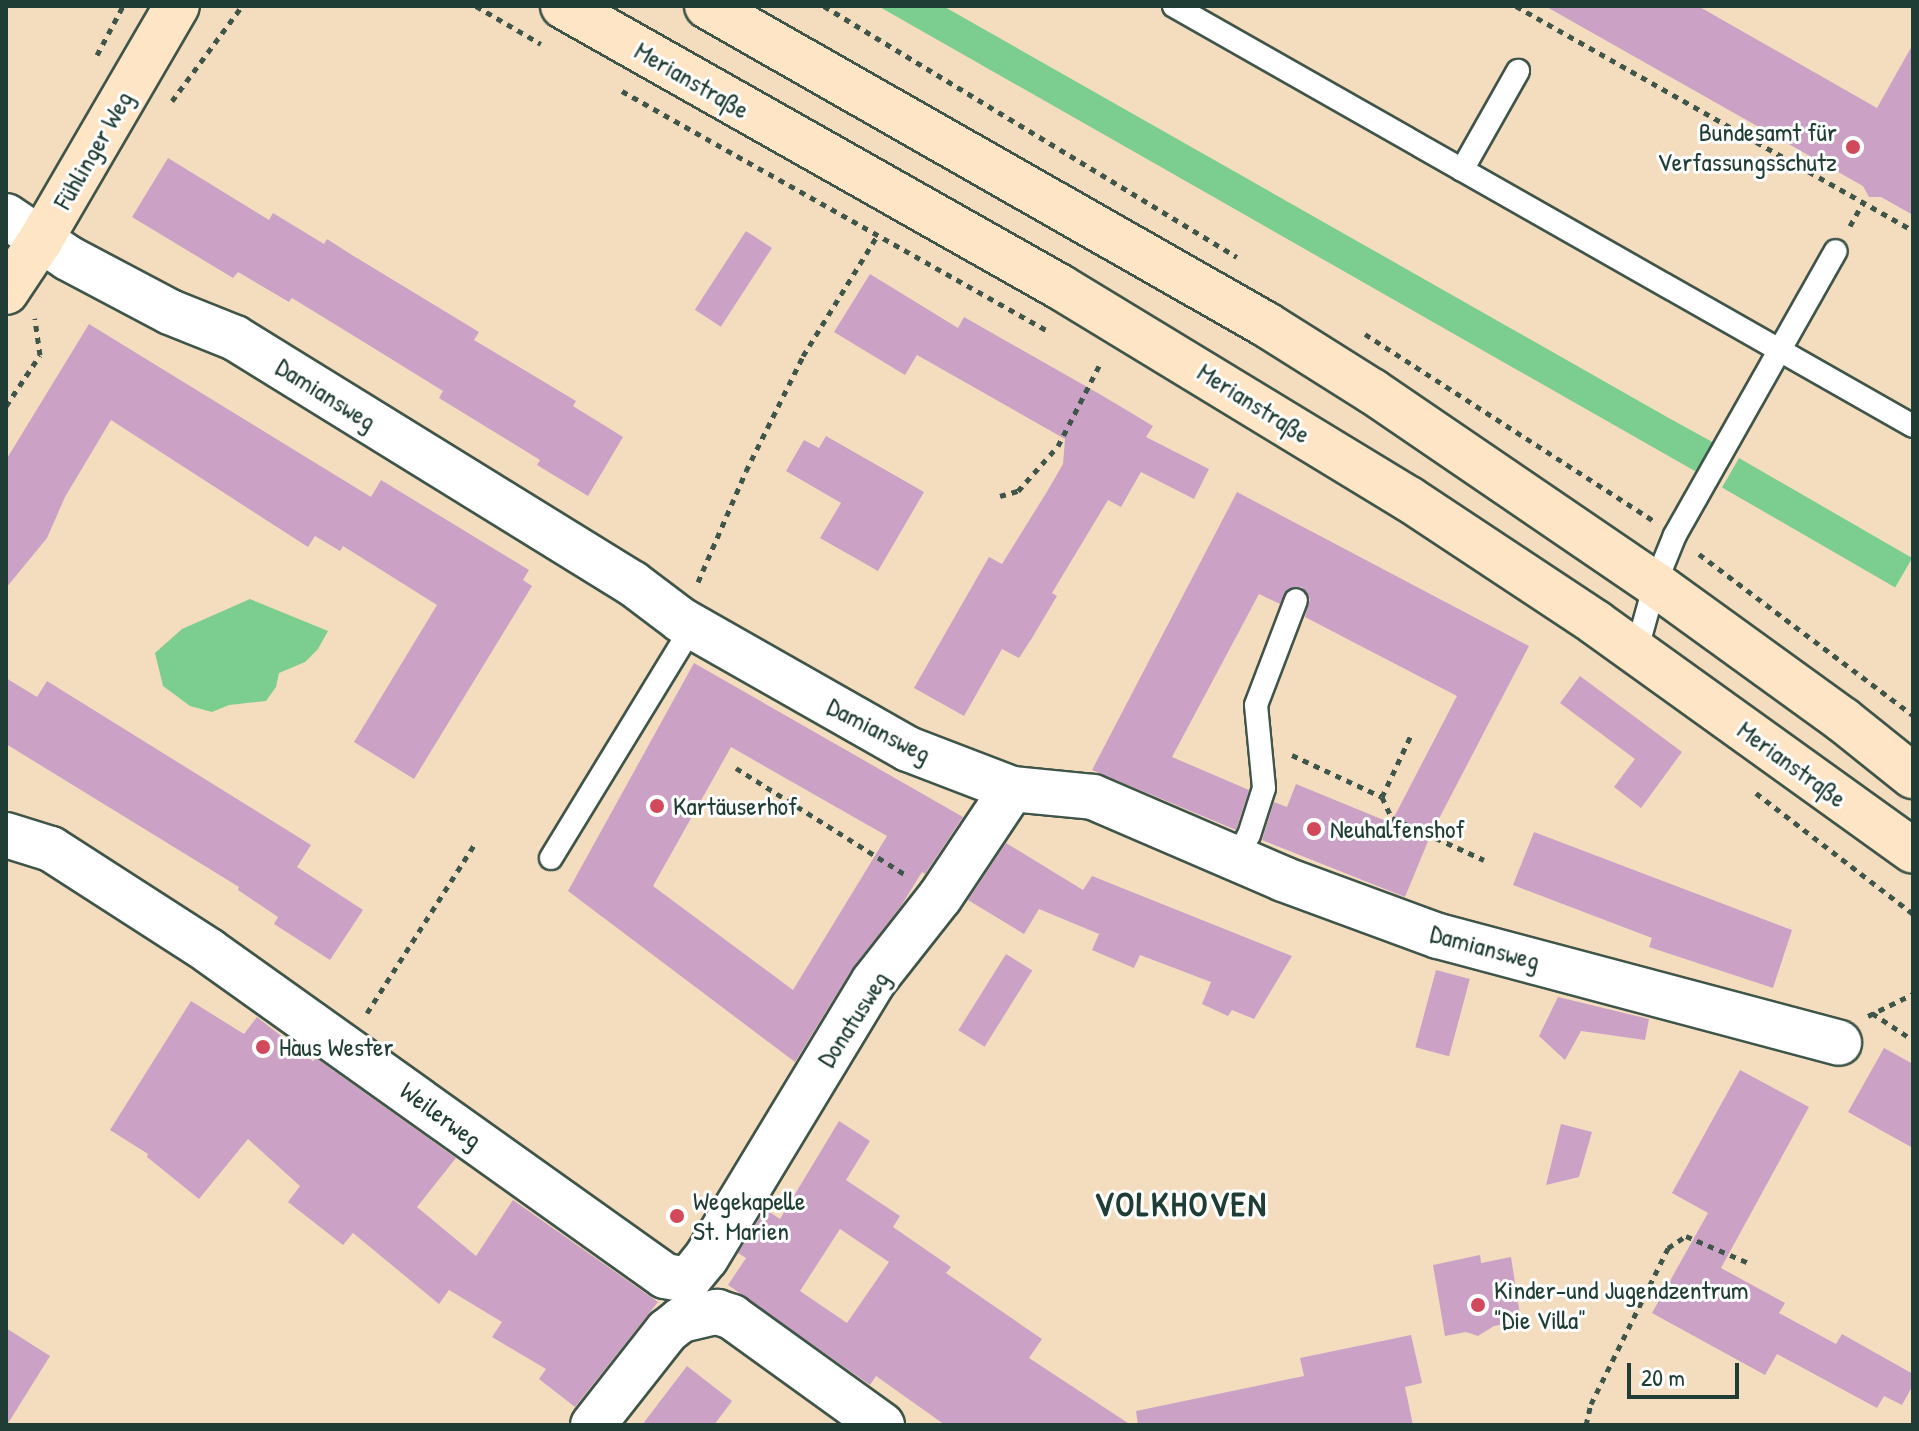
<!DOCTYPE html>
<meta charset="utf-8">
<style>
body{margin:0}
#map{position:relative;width:1919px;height:1431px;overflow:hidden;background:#f4ddbf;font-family:"Patrick Hand",sans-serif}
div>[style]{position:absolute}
.green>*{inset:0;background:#7cce90;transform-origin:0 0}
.building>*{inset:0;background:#cba2c6;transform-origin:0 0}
.path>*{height:5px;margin-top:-2.5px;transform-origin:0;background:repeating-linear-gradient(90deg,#3f5549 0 6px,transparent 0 12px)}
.roads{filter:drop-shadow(2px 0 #3f5549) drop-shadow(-2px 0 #3f5549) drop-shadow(0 2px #3f5549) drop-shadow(0 -2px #3f5549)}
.lane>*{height:22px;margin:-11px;padding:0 11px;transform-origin:11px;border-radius:11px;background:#fff}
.street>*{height:44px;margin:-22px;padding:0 22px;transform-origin:22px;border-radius:22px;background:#fff}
.secondary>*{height:44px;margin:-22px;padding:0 22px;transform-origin:22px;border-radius:22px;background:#fee5c5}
.dots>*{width:22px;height:22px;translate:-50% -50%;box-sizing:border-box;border:4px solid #fff;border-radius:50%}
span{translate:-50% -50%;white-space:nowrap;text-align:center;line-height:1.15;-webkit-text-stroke:6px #fff;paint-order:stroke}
.street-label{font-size:26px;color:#1f3d34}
.poi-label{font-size:26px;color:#1f3d34}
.right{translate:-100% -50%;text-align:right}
.left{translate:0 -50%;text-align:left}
.district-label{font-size:34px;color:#1f3d34;font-weight:700;letter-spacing:2px}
.frame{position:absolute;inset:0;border:8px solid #1f3d34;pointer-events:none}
.scale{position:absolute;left:1627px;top:1363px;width:112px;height:36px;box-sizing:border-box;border:4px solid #1f3d34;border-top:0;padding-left:10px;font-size:24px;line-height:28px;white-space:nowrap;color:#1f3d34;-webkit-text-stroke:6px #fff;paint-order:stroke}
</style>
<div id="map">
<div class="green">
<div style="clip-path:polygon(878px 6px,943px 6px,1667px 417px,1716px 444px,1700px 474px)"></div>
<div style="left:1739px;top:458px;width:200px;height:34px;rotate:30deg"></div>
<div style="clip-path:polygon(250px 599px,328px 631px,318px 649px,305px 662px,279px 673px,276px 687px,266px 701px,229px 705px,212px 712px,190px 706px,163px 686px,155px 653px,182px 629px)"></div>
</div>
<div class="building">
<div style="clip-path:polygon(1545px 6px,1698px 6px,1877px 108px,1913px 44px,1913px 215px,1881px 197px,1869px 197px,1863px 186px)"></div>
<div style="clip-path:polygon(168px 158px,269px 220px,273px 213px,324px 244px,327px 239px,352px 255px,479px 332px,474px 340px,576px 401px,573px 406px,623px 437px,588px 496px,537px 465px,540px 460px,439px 398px,443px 391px,367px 344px,292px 298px,289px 302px,238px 272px,233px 278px,132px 217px)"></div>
<div style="left:746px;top:231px;width:31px;height:94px;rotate:33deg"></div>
<div style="clip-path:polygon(870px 274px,958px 328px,964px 317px,1103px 396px,1153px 426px,1146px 437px,1209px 469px,1194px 499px,1141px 472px,1121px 507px,1108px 500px,1052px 593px,1057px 596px,1032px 638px,1019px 658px,1002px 649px,964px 716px,914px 688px,989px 557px,1002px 564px,1048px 490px,1063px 464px,1065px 439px,917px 355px,905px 375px,834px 332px)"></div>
<div style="clip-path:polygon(89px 324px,371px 497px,381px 480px,529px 570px,523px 580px,532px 586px,414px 779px,354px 742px,437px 605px,343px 546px,340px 551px,315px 536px,308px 547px,111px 420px,65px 497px,47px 538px,6px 588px,6px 460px)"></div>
<div style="clip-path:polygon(826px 436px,924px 492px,878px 571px,820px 538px,841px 503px,786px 471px,804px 440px,819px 448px)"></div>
<div style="clip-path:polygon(1237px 492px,1529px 646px,1431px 834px,1405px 897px,1262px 840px,1274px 802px,1287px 807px,1296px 784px,1391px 823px,1457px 696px,1305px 617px,1310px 599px,1302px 587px,1288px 589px,1280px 604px,1259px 594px,1172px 757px,1249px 790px,1236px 830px,1092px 770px)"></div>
<div style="clip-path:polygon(evenodd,694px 663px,963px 817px,925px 874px,922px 872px,901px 906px,852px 969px,795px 1062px,568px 891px,694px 663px,731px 747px,887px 836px,793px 990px,653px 886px,731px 747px)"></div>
<div style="clip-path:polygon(1580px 676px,1682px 752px,1641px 808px,1614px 787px,1635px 759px,1560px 703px)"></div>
<div style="clip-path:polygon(6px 678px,37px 697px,47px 681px,311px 845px,297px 867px,363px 910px,330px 960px,274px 924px,278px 917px,238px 890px,239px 887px,6px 744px)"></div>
<div style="clip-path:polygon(1534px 832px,1792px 930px,1773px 988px,1649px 947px,1652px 938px,1513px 885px)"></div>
<div style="clip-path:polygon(1006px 843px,1083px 890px,1092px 876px,1292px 956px,1254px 1019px,1232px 1010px,1228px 1016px,1202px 1004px,1211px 982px,1140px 955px,1134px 968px,1092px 950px,1099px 934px,1039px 909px,1024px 934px,968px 900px)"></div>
<div style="left:1006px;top:954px;width:31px;height:90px;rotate:32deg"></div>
<div style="left:1436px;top:970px;width:35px;height:80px;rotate:15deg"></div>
<div style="clip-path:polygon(1558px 997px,1649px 1019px,1645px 1040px,1581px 1031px,1565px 1060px,1539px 1036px)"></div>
<div style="clip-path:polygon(191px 1001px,244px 1034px,257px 1017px,313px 1061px,316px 1058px,456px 1158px,417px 1207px,476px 1256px,513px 1200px,658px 1302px,575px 1407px,539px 1379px,546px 1369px,492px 1337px,502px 1322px,449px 1290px,439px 1304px,353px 1233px,343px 1245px,288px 1202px,300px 1186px,248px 1139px,199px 1199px,147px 1157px,148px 1154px,110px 1130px)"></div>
<div style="clip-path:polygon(1884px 1048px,1913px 1064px,1913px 1148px,1848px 1112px)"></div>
<div style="clip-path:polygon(1740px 1070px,1809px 1107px,1721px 1268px,1785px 1303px,1779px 1313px,1836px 1344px,1842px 1334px,1913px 1374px,1913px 1385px,1902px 1405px,1884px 1396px,1877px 1408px,1777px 1354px,1765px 1375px,1652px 1313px,1708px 1213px,1672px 1193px)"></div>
<div style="clip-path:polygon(evenodd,839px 1121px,870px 1141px,846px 1180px,900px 1216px,893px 1227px,951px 1267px,946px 1273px,1042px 1339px,1029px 1358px,1131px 1425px,945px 1425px,876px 1376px,870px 1385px,728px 1285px,746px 1258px,738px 1253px,765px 1209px,780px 1219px,839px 1121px,840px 1229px,889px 1262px,847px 1323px,800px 1291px,840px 1229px)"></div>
<div style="clip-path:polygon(1561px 1124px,1592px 1132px,1579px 1177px,1546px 1185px)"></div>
<div style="clip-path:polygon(1480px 1255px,1481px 1263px,1511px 1257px,1521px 1321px,1494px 1326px,1478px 1336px,1466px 1332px,1445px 1336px,1433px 1265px)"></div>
<div style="clip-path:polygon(6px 1328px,50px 1356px,7px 1425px,6px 1425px)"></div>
<div style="clip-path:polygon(1411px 1335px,1422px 1383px,1405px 1387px,1413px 1425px,1138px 1425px,1136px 1411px,1304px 1376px,1300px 1358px)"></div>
<div style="clip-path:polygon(687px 1366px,732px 1401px,714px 1425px,642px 1425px)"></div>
</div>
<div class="path">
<div style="left:476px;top:6px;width:75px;rotate:30.3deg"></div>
<div style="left:824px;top:6px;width:483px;rotate:31.3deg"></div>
<div style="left:1516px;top:6px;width:456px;rotate:29.5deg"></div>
<div style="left:97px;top:55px;width:55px;rotate:-62deg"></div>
<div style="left:622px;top:91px;width:490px;rotate:29.4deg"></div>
<div style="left:172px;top:101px;width:118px;rotate:-53.6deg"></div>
<div style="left:1850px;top:226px;width:26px;rotate:-61deg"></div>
<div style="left:1365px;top:334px;width:343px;rotate:32.9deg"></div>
<div style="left:6px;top:406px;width:61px;rotate:-56.3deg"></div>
<div style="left:40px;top:355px;width:37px;rotate:-98deg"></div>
<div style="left:1000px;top:496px;width:19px;rotate:-16deg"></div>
<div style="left:1018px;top:491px;width:60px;rotate:-48.4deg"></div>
<div style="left:1058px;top:446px;width:94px;rotate:-62.9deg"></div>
<div style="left:1699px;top:554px;width:268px;rotate:37deg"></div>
<div style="left:698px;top:582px;width:121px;rotate:-66.6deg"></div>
<div style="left:746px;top:471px;width:128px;rotate:-63.6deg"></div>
<div style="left:803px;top:356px;width:141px;rotate:-58.3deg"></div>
<div style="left:1292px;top:755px;width:99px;rotate:25deg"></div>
<div style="left:1382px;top:797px;width:71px;rotate:-64.9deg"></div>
<div style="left:736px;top:768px;width:201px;rotate:32.2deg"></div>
<div style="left:1756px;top:793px;width:198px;rotate:37.6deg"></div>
<div style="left:1382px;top:797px;width:23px;rotate:65deg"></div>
<div style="left:1392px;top:818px;width:101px;rotate:24.5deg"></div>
<div style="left:367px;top:1013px;width:203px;rotate:-57.5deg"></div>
<div style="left:1872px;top:1013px;width:49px;rotate:33.4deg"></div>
<div style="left:1868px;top:1016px;width:50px;rotate:-26.1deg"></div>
<div style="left:1586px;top:1425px;width:22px;rotate:-77deg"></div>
<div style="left:1591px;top:1404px;width:174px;rotate:-63.7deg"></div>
<div style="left:1668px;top:1248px;width:22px;rotate:-34deg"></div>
<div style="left:1686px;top:1236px;width:69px;rotate:23.2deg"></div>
</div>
<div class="roads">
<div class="lane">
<div style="left:1174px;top:6px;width:850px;rotate:29.61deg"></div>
<div style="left:1462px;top:170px;width:114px;rotate:-60.5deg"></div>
<div style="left:1636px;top:652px;width:71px;rotate:-74.4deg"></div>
<div style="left:1655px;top:584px;width:53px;rotate:-67.8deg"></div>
<div style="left:1675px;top:535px;width:326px;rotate:-60.5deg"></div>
<div style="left:551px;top:858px;width:271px;rotate:-58.6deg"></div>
<div style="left:1236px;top:859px;width:27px;rotate:-62deg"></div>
<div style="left:1249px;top:835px;width:49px;rotate:-72.3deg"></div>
<div style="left:1264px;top:788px;width:83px;rotate:-95.5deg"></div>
<div style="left:1256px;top:705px;width:112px;rotate:-69.1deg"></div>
</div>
<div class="street">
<div style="left:6px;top:216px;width:75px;rotate:34.1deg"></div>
<div style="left:68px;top:258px;width:115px;rotate:27.9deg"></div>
<div style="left:170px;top:312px;width:70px;rotate:21.8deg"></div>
<div style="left:235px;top:338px;width:467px;rotate:31.7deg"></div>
<div style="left:632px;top:583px;width:61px;rotate:37.1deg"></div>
<div style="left:681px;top:620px;width:261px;rotate:29.6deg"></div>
<div style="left:908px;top:749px;width:111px;rotate:21deg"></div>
<div style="left:1012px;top:789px;width:81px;rotate:5.6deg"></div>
<div style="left:1093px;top:797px;width:207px;rotate:23.3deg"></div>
<div style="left:1283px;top:879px;width:165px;rotate:20.2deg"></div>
<div style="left:1438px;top:936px;width:415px;rotate:14.9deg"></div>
<div style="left:6px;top:835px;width:47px;rotate:17.3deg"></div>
<div style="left:51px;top:849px;width:188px;rotate:32.8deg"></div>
<div style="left:209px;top:951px;width:560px;rotate:35.48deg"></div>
<div style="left:665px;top:1276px;width:23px;rotate:10deg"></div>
<div style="left:688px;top:1280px;width:28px;rotate:-51deg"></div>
<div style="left:706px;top:1258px;width:323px;rotate:-58.8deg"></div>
<div style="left:873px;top:982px;width:108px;rotate:-51.8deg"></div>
<div style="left:940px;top:897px;width:130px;rotate:-56.3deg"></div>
<div style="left:593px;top:1425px;width:120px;rotate:-51.8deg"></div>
<div style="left:667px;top:1331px;width:18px;rotate:-38deg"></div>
<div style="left:681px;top:1320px;width:37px;rotate:-13deg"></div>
<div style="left:717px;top:1312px;width:16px;rotate:18deg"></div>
<div style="left:732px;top:1317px;width:185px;rotate:35.8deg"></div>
</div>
<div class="secondary">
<div style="left:563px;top:6px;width:571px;rotate:29.48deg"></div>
<div style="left:1060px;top:287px;width:408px;rotate:31.3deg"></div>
<div style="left:1409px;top:499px;width:224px;rotate:33.5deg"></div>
<div style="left:1596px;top:623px;width:390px;rotate:35.7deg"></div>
<div style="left:707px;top:6px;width:644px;rotate:29.67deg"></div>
<div style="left:1267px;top:325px;width:124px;rotate:32.2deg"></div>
<div style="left:1372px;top:391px;width:343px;rotate:34.3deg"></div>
<div style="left:1655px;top:584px;width:232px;rotate:35.9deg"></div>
<div style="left:1843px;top:720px;width:90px;rotate:38.7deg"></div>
<div style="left:6px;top:292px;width:61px;rotate:-56.3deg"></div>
<div style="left:40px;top:241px;width:272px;rotate:-59.8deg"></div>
</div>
</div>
<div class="dots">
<div style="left:1853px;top:147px;background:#d1495b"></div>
<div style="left:657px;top:806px;background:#d1495b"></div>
<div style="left:1314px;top:829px;background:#d1495b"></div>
<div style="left:263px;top:1047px;background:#d1495b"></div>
<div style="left:677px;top:1216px;background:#d1495b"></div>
<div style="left:1478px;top:1305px;background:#d1495b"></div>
</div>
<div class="street-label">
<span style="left:692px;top:80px;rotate:30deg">Merianstraße</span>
<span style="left:93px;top:150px;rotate:-60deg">Fühlinger Weg</span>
<span style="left:326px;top:394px;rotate:32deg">Damiansweg</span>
<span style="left:1254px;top:403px;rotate:32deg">Merianstraße</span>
<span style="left:879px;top:730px;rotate:27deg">Damiansweg</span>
<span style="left:1792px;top:764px;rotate:36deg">Merianstraße</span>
<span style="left:1485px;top:947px;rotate:15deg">Damiansweg</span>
<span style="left:853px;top:1019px;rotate:-57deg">Donatusweg</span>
<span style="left:441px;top:1115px;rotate:36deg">Weilerweg</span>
</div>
<div class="poi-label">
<span class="right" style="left:1837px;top:147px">Bundesamt für<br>Verfassungsschutz</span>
<span class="left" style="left:673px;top:806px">Kartäuserhof</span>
<span class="left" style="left:1330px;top:829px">Neuhalfenshof</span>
<span class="left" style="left:279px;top:1047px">Haus Wester</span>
<span class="left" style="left:693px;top:1216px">Wegekapelle<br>St. Marien</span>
<span class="left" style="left:1494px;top:1305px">Kinder-und Jugendzentrum<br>"Die Villa"</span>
</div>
<div class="district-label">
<span style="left:1181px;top:1205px">VOLKHOVEN</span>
</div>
<div class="frame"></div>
<div class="scale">20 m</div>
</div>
